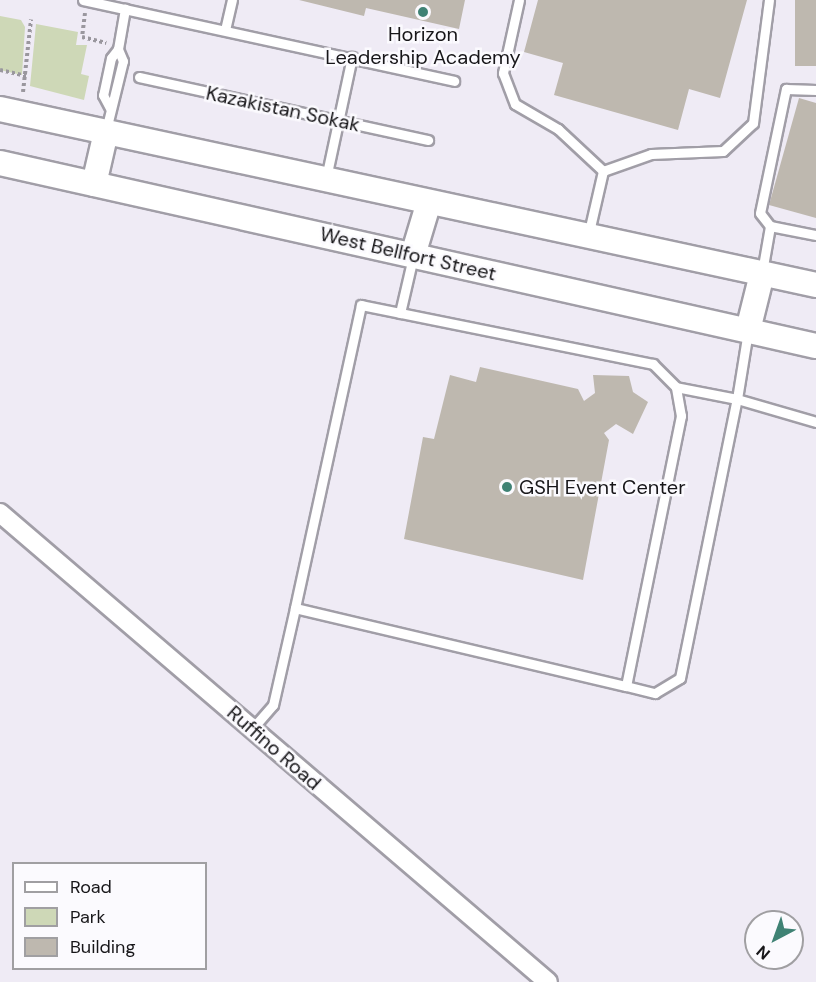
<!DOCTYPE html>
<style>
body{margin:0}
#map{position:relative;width:816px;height:982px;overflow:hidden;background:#efebf5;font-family:"DM Sans",sans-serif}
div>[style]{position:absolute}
.green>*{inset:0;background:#ced8b7}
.building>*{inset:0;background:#beb8af;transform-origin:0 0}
.path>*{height:4px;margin-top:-2px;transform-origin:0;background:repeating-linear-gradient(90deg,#9a979e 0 3px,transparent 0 6px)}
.roads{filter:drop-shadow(2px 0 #a19ea7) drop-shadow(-2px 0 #a19ea7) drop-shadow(0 2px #a19ea7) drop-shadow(0 -2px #a19ea7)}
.lane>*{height:9px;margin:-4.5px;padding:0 4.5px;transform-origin:4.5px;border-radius:4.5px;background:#fff}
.street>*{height:18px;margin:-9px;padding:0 9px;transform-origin:9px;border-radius:9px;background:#fff}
.secondary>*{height:24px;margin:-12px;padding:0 12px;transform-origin:12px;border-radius:12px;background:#fff}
.dots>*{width:16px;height:16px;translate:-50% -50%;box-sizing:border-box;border:3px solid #fbfafe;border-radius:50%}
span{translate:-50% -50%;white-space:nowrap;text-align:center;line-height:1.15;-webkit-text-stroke:5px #fbfafe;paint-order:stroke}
.poi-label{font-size:20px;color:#171619}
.left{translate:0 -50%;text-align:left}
.street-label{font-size:20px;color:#171619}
.legend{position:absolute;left:12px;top:862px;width:195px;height:108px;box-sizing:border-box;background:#fbfafe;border:2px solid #a09fa2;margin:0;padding:8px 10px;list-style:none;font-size:18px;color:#171619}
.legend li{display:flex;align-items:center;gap:12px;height:30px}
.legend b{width:30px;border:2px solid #a09fa2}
.north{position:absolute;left:744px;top:910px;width:60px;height:60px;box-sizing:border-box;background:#fbfafe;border:2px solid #a09fa2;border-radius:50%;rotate:221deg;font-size:16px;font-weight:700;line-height:24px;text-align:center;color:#171619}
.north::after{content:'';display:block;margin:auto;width:21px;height:27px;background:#3f8274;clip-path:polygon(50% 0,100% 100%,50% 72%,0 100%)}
</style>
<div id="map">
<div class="green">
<div style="clip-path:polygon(0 16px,21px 20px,25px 27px,22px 75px,0 70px)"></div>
<div style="clip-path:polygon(36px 24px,78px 32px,76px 45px,87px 45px,81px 74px,89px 76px,84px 100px,30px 86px)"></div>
</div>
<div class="building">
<div style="clip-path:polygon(299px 0,465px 0,459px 29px,366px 8px,364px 16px)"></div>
<div style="clip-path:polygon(538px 0,747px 0,720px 98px,689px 89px,678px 130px,554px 95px,563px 63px,524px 52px)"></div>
<div style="left:795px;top:0;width:21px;height:66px"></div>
<div style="clip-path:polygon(799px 98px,816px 103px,816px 218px,769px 205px)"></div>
<div style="clip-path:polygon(480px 367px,578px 389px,584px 401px,595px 393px,593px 375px,629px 376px,633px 392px,648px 402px,633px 434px,616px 424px,604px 433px,609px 440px,583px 580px,404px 539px,423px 437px,434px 439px,450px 375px,476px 382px)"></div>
</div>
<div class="path">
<div style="left:85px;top:13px;width:24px;rotate:97deg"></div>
<div style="left:82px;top:37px;width:25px;rotate:14deg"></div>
<div style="left:0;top:70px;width:27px;rotate:13deg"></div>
<div style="left:23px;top:92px;width:73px;rotate:-83.7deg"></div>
</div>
<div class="roads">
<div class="lane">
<div style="left:83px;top:0;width:380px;rotate:12.3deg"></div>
<div style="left:519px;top:0;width:75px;rotate:102.4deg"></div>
<div style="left:503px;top:73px;width:33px;rotate:69deg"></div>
<div style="left:515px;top:104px;width:50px;rotate:30.2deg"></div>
<div style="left:558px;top:129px;width:62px;rotate:43deg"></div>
<div style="left:225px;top:30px;width:31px;rotate:-77deg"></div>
<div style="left:118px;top:49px;width:41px;rotate:-80.1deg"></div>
<div style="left:139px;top:77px;width:296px;rotate:12.3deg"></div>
<div style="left:106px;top:130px;width:71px;rotate:-76.2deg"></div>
<div style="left:123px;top:61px;width:13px;rotate:-113deg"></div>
<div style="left:118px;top:49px;width:11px;rotate:128deg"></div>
<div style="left:111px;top:58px;width:38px;rotate:102deg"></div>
<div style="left:103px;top:95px;width:15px;rotate:62deg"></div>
<div style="left:603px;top:171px;width:51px;rotate:-19.5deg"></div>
<div style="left:651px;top:154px;width:72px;rotate:-2.4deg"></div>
<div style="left:723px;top:151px;width:41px;rotate:-43deg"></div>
<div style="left:753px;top:123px;width:124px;rotate:-82.6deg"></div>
<div style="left:326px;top:178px;width:124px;rotate:-77.9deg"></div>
<div style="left:770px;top:226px;width:47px;rotate:11.1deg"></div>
<div style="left:588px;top:236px;width:67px;rotate:-77deg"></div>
<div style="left:762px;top:272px;width:47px;rotate:-80.1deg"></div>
<div style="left:770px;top:226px;width:16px;rotate:-128deg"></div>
<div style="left:760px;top:213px;width:127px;rotate:-78.2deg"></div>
<div style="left:786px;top:89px;width:30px;rotate:2deg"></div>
<div style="left:400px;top:313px;width:57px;rotate:-76.9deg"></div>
<div style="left:748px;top:331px;width:69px;rotate:99.2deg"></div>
<div style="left:737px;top:399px;width:82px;rotate:16.2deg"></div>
<div style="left:626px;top:686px;width:276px;rotate:-78.5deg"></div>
<div style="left:681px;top:416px;width:29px;rotate:-100deg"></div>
<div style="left:676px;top:387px;width:33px;rotate:-135deg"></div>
<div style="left:653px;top:364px;width:298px;rotate:-168.6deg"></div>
<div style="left:361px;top:305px;width:310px;rotate:102.3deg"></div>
<div style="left:295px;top:608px;width:340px;rotate:13.3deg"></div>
<div style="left:626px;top:686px;width:30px;rotate:14deg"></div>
<div style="left:655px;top:693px;width:29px;rotate:-31deg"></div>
<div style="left:680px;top:678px;width:285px;rotate:-78.5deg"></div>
<div style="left:737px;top:399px;width:62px;rotate:-168.9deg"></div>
<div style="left:252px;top:729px;width:32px;rotate:-49deg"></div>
<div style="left:273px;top:705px;width:99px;rotate:-77.2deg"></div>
</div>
<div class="street">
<div style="left:0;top:513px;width:721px;rotate:40.56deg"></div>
</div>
<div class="secondary">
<div style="left:0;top:109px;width:835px;rotate:12.17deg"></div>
<div style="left:0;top:163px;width:836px;rotate:12.64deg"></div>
<div style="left:94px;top:184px;width:53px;rotate:-77deg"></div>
<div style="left:413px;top:255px;width:52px;rotate:-73.3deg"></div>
<div style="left:748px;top:330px;width:58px;rotate:-76deg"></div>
</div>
</div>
<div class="dots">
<div style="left:423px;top:12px;background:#3f8274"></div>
<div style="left:507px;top:487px;background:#3f8274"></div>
</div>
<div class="poi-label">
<span style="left:423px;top:46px">Horizon<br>Leadership Academy</span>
<span class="left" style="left:519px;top:487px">GSH Event Center</span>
</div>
<div class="street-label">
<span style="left:283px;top:109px;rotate:12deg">Kazakistan Sokak</span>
<span style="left:408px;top:254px;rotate:13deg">West Bellfort Street</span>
<span style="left:274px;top:748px;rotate:41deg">Ruffino Road</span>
</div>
<ul class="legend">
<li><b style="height:8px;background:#fff"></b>Road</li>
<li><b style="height:16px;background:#ced8b7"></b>Park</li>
<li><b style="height:16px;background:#beb8af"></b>Building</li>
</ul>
<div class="north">N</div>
</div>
